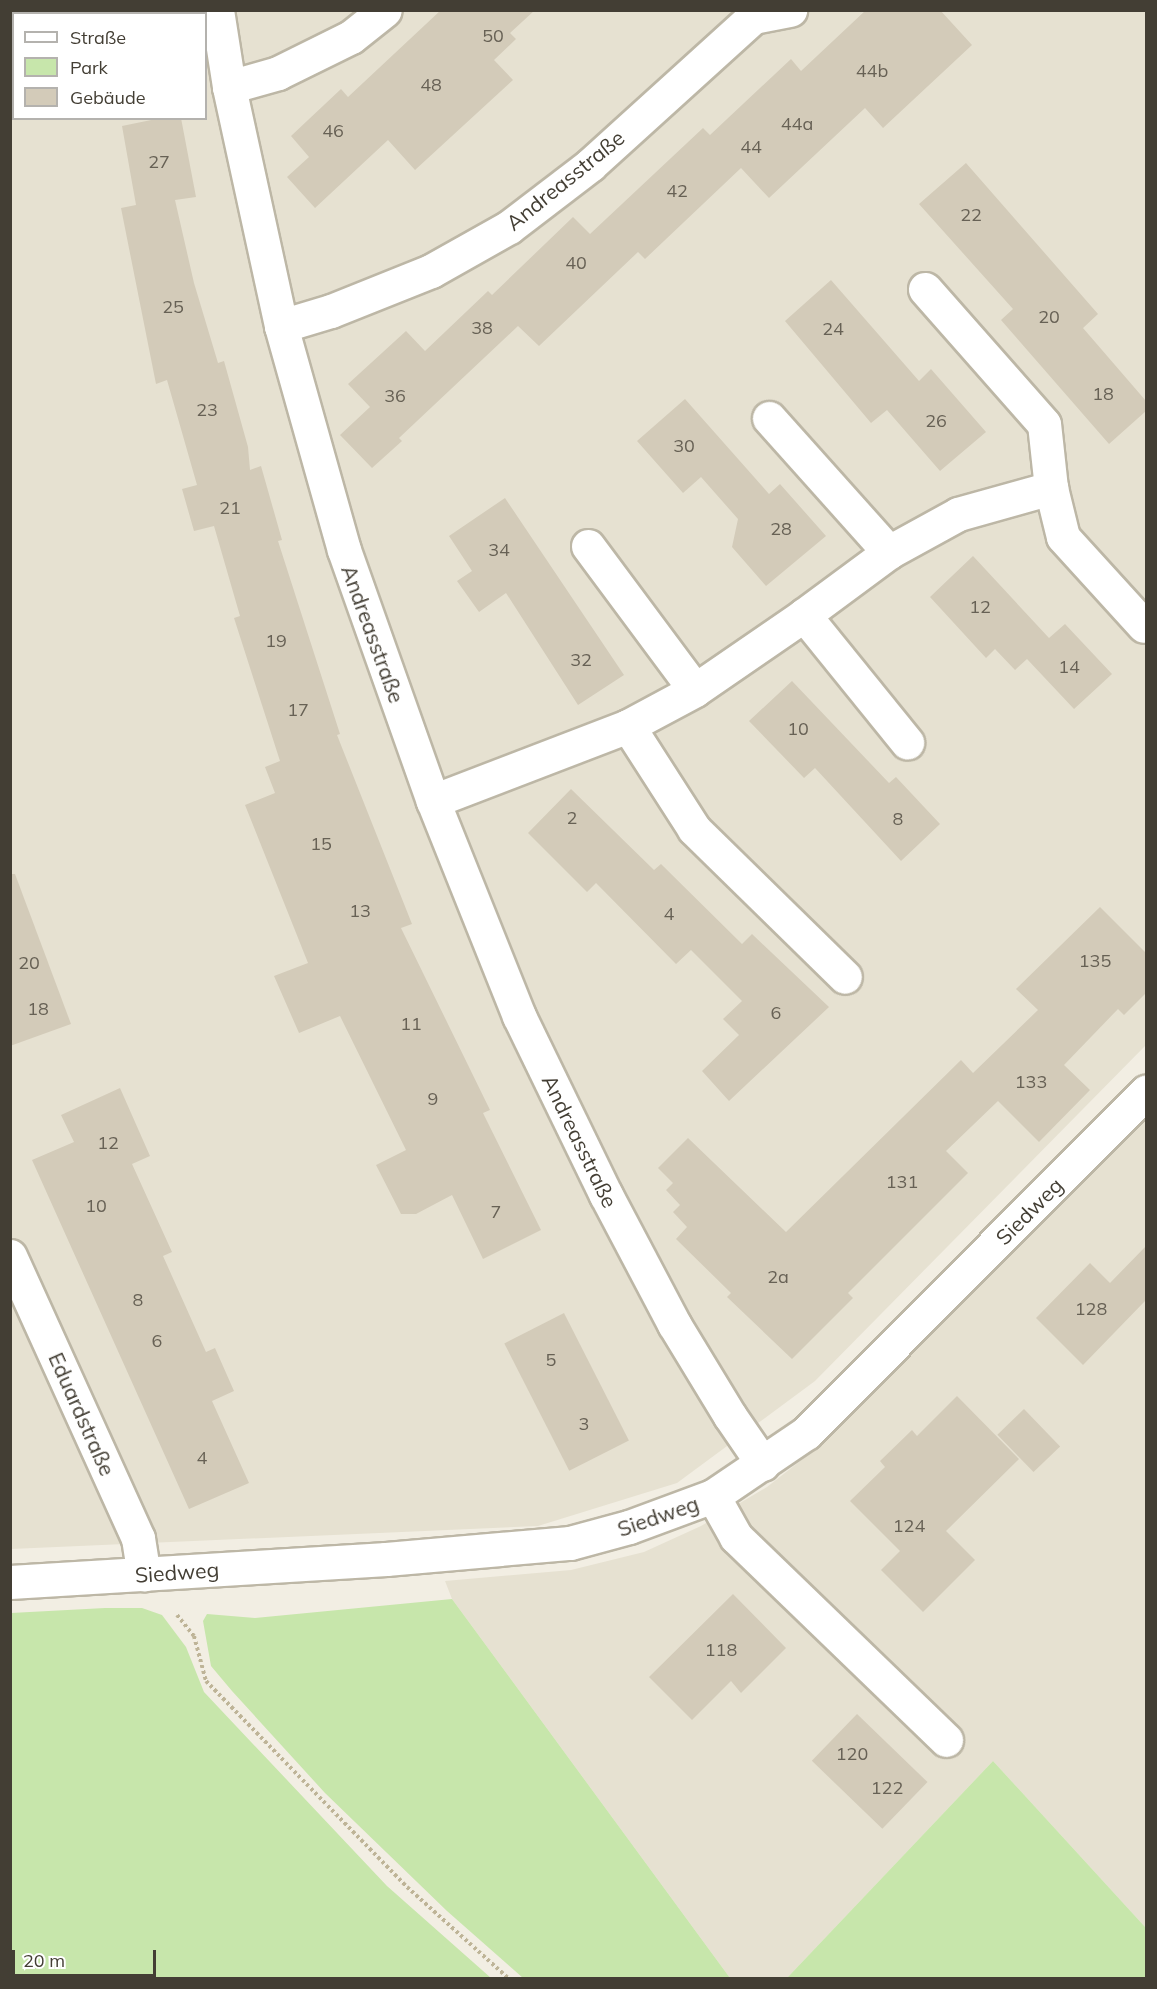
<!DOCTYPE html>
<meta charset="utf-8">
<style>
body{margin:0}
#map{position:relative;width:1157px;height:1989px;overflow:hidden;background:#f2eee3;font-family:Mulish,sans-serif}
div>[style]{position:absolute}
.residential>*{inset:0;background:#e6e1d1}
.green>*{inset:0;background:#c7e6ab}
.building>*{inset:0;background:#d3cbb9;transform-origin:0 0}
.path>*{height:4px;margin-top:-2px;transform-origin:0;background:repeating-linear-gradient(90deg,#beb497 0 3px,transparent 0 6px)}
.roads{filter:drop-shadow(2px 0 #bdb7a6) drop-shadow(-2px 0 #bdb7a6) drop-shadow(0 2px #bdb7a6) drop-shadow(0 -2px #bdb7a6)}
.minor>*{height:33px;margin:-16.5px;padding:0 16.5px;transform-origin:16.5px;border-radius:16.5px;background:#fff}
span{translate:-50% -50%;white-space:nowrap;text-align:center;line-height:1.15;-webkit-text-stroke:6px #fff;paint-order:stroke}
.number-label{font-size:18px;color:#676155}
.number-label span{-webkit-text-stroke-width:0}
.street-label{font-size:21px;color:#433e34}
.frame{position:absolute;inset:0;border:12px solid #433e34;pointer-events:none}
.legend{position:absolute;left:12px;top:12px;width:195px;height:108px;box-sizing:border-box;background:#fff;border:2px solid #b4b2ae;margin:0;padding:8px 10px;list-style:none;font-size:18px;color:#433e34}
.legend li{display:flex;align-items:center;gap:12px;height:30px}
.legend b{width:30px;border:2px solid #b4b2ae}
.scale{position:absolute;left:12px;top:1950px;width:144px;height:27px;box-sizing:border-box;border:3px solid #433e34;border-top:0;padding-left:8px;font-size:18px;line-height:21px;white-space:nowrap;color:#433e34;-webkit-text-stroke:4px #fff;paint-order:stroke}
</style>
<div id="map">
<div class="residential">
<div style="clip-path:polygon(evenodd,10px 11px,1146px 11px,1146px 1045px,815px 1381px,677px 1483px,538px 1526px,11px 1549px,10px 11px,14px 14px,206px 14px,206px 118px,14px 118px,14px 14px)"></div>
<div style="clip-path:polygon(1146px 1118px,1146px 1928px,993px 1761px,787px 1978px,730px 1978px,452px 1599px,445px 1581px,571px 1570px,644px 1552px,701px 1526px,767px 1487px,827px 1440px)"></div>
</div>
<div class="green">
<div style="clip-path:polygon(452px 1599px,730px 1978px,523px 1978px,447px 1911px,325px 1793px,232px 1691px,211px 1666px,203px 1621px,207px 1614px,255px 1618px)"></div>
<div style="clip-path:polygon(105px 1608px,142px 1608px,162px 1615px,186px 1647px,204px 1692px,387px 1886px,491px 1978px,11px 1978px,11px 1613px)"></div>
<div style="clip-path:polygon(993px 1761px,1146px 1928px,1146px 1978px,787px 1978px)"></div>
</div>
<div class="building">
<div style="clip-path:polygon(441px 10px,535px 10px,510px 33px,516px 39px,494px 60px,513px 80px,415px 170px,388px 140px,315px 208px,287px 177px,309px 157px,291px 136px,341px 89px,348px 97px)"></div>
<div style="clip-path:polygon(866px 10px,940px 10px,972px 45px,883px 128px,865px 108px,769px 198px,741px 168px,645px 259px,638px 252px,539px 346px,518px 326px,399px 438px,402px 441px,372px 468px,340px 435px,370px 407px,348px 384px,406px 331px,425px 351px,488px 291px,492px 295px,573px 217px,590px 234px,703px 128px,710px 135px,791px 59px,801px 71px)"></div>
<div style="clip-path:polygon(161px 118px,181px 118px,196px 197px,175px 200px,194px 283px,218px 363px,224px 361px,248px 447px,250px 470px,261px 466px,282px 540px,278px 541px,340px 734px,337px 735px,412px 924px,401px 928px,490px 1110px,483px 1113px,541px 1230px,483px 1259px,452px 1195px,416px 1214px,401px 1214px,376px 1165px,406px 1150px,340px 1016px,299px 1033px,274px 976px,308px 963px,245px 805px,275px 793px,265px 767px,280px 761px,234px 618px,240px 616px,214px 526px,194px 531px,182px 489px,197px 485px,167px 380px,156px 384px,121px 208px,136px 205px,122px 126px)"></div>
<div style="clip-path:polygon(966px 163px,1098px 314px,1083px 328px,1146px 401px,1146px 411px,1109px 444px,1001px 320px,1013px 309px,919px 204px)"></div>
<div style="clip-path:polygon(831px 280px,919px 381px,931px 369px,986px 432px,940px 471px,887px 410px,871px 423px,785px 321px)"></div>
<div style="clip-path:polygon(685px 399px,769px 494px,780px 484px,826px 536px,766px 586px,732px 547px,738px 519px,701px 477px,683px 493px,637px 441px)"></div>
<div style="clip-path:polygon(505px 498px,624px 675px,578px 705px,506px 593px,479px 612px,457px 581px,472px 571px,449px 536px)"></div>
<div style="clip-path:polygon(973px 556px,1049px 638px,1065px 624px,1112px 674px,1074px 709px,1027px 659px,1015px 670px,995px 649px,986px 658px,930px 597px)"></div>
<div style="clip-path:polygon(792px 681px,889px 783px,896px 777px,940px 824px,901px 861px,815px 768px,804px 778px,749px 721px)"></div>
<div style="clip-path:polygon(571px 789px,654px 870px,661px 864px,742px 944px,752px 934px,829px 1007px,729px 1101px,702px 1071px,739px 1035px,723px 1019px,742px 1001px,691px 950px,676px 964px,596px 883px,587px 892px,528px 833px)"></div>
<div style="clip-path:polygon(10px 874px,15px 874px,71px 1024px,10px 1046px)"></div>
<div style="clip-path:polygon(1100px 907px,1146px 953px,1146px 993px,1124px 1015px,1118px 1009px,1064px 1065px,1090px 1090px,1039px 1142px,998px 1101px,946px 1151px,968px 1173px,848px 1293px,853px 1298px,792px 1359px,727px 1297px,731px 1293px,676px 1239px,687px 1227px,673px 1212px,680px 1205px,666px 1190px,673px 1183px,658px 1168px,688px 1138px,786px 1232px,961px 1060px,973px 1073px,1038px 1010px,1016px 989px)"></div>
<div style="clip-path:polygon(120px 1088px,150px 1156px,132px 1164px,172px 1252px,163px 1256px,206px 1352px,215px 1348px,234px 1391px,212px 1401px,249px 1483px,189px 1509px,32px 1160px,74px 1142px,61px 1115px)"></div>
<div style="clip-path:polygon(1146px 1246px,1146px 1300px,1083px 1365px,1036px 1318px,1090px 1263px,1110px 1283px)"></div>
<div style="left:564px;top:1313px;width:143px;height:67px;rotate:63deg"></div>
<div style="clip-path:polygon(957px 1396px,1019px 1459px,946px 1531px,975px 1560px,923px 1612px,881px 1570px,900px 1551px,850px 1501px,885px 1467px,880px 1461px,912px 1430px,917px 1436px)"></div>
<div style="left:1024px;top:1409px;width:52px;height:37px;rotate:46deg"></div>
<div style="clip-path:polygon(733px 1594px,786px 1648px,741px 1693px,731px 1681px,692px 1720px,649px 1677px)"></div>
<div style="left:857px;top:1714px;width:98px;height:65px;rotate:44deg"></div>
</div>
<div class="path">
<div style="left:177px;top:1615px;width:27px;rotate:51deg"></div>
<div style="left:194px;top:1636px;width:47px;rotate:75.1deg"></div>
<div style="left:206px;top:1681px;width:288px;rotate:45.7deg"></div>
<div style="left:407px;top:1887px;width:136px;rotate:42deg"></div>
</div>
<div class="roads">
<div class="minor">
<div style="left:217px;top:10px;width:78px;rotate:81.1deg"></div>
<div style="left:229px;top:87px;width:245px;rotate:77.7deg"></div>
<div style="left:281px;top:326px;width:233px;rotate:74.3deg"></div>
<div style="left:344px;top:550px;width:266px;rotate:70.5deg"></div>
<div style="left:433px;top:801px;width:232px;rotate:68.2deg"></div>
<div style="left:519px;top:1016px;width:199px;rotate:64.1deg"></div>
<div style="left:606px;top:1195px;width:146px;rotate:62.2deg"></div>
<div style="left:674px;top:1324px;width:108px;rotate:58.7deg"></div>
<div style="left:730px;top:1416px;width:58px;rotate:55.5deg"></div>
<div style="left:229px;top:87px;width:51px;rotate:-15.9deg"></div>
<div style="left:278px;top:73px;width:81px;rotate:-26.3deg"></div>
<div style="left:351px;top:37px;width:43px;rotate:-38.5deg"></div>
<div style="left:281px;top:326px;width:52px;rotate:-16.7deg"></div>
<div style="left:331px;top:311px;width:108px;rotate:-21.8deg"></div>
<div style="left:431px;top:271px;width:90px;rotate:-29.4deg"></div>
<div style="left:509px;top:227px;width:102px;rotate:-37.4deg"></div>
<div style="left:590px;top:165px;width:220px;rotate:-42.2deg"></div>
<div style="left:753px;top:17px;width:38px;rotate:-11deg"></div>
<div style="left:769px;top:418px;width:180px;rotate:48.2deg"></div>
<div style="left:1051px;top:488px;width:50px;rotate:76.2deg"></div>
<div style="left:1063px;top:537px;width:120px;rotate:47.7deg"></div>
<div style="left:588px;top:546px;width:179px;rotate:53.4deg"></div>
<div style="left:804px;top:615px;width:164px;rotate:51deg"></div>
<div style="left:628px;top:726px;width:122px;rotate:57.3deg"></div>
<div style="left:694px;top:829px;width:211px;rotate:44.4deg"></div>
<div style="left:433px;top:801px;width:209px;rotate:-21deg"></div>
<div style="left:628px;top:726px;width:76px;rotate:-28.2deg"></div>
<div style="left:695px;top:690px;width:132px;rotate:-34.5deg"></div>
<div style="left:804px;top:615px;width:106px;rotate:-36.5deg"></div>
<div style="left:889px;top:552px;width:79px;rotate:-28.8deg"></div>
<div style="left:958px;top:514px;width:97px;rotate:-15.6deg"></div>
<div style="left:1051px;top:488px;width:64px;rotate:-96.2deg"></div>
<div style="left:1044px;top:424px;width:180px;rotate:-131.4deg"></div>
<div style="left:10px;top:1256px;width:310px;rotate:65.6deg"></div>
<div style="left:138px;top:1538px;width:37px;rotate:81deg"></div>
<div style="left:713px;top:1496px;width:47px;rotate:60.7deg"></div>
<div style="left:736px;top:1537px;width:292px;rotate:44deg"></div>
<div style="left:10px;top:1582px;width:377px;rotate:-3.5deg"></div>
<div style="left:386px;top:1559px;width:185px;rotate:-5deg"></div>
<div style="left:570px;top:1543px;width:61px;rotate:-15.2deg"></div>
<div style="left:629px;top:1527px;width:90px;rotate:-20.3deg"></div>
<div style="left:713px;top:1496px;width:112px;rotate:-34.1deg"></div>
<div style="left:806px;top:1433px;width:482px;rotate:-45.1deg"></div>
</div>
</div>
<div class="number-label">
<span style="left:493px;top:36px">50</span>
<span style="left:872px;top:71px">44b</span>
<span style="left:431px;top:85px">48</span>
<span style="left:797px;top:124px">44a</span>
<span style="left:333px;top:131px">46</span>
<span style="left:751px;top:147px">44</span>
<span style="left:159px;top:162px">27</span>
<span style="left:677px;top:191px">42</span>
<span style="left:971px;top:215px">22</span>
<span style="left:576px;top:263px">40</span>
<span style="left:173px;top:307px">25</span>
<span style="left:1049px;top:317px">20</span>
<span style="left:482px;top:328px">38</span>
<span style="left:833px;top:329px">24</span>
<span style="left:1103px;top:394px">18</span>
<span style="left:395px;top:396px">36</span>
<span style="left:207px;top:410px">23</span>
<span style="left:936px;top:421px">26</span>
<span style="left:684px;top:446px">30</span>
<span style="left:230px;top:508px">21</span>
<span style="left:781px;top:529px">28</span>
<span style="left:499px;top:550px">34</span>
<span style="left:980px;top:607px">12</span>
<span style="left:276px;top:641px">19</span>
<span style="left:581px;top:660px">32</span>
<span style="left:1069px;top:667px">14</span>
<span style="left:298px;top:710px">17</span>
<span style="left:798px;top:729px">10</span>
<span style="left:572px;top:818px">2</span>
<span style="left:898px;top:819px">8</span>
<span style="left:321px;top:844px">15</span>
<span style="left:360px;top:911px">13</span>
<span style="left:669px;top:914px">4</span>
<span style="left:1095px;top:961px">135</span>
<span style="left:29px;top:963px">20</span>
<span style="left:38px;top:1009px">18</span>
<span style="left:776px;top:1013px">6</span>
<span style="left:411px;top:1024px">11</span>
<span style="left:1031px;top:1082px">133</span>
<span style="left:433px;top:1099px">9</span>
<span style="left:108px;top:1143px">12</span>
<span style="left:902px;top:1182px">131</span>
<span style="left:96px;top:1206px">10</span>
<span style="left:496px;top:1212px">7</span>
<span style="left:778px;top:1277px">2a</span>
<span style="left:138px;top:1300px">8</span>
<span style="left:1091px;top:1309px">128</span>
<span style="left:157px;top:1341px">6</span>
<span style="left:551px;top:1360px">5</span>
<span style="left:584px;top:1424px">3</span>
<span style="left:202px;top:1458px">4</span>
<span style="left:909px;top:1526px">124</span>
<span style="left:721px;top:1650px">118</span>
<span style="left:852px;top:1754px">120</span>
<span style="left:887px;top:1788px">122</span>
</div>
<div class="street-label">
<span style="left:565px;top:180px;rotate:-39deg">Andreasstraße</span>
<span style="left:373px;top:634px;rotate:70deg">Andreasstraße</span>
<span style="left:580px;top:1141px;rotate:64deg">Andreasstraße</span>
<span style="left:1029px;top:1211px;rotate:-45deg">Siedweg</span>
<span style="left:82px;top:1414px;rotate:66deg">Eduardstraße</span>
<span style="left:658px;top:1516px;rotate:-19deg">Siedweg</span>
<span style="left:177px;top:1572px;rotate:-4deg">Siedweg</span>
</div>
<div class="frame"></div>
<ul class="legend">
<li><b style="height:8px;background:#fff"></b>Straße</li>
<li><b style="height:16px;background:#c7e6ab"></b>Park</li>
<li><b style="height:16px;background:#d3cbb9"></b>Gebäude</li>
</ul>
<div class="scale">20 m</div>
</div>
